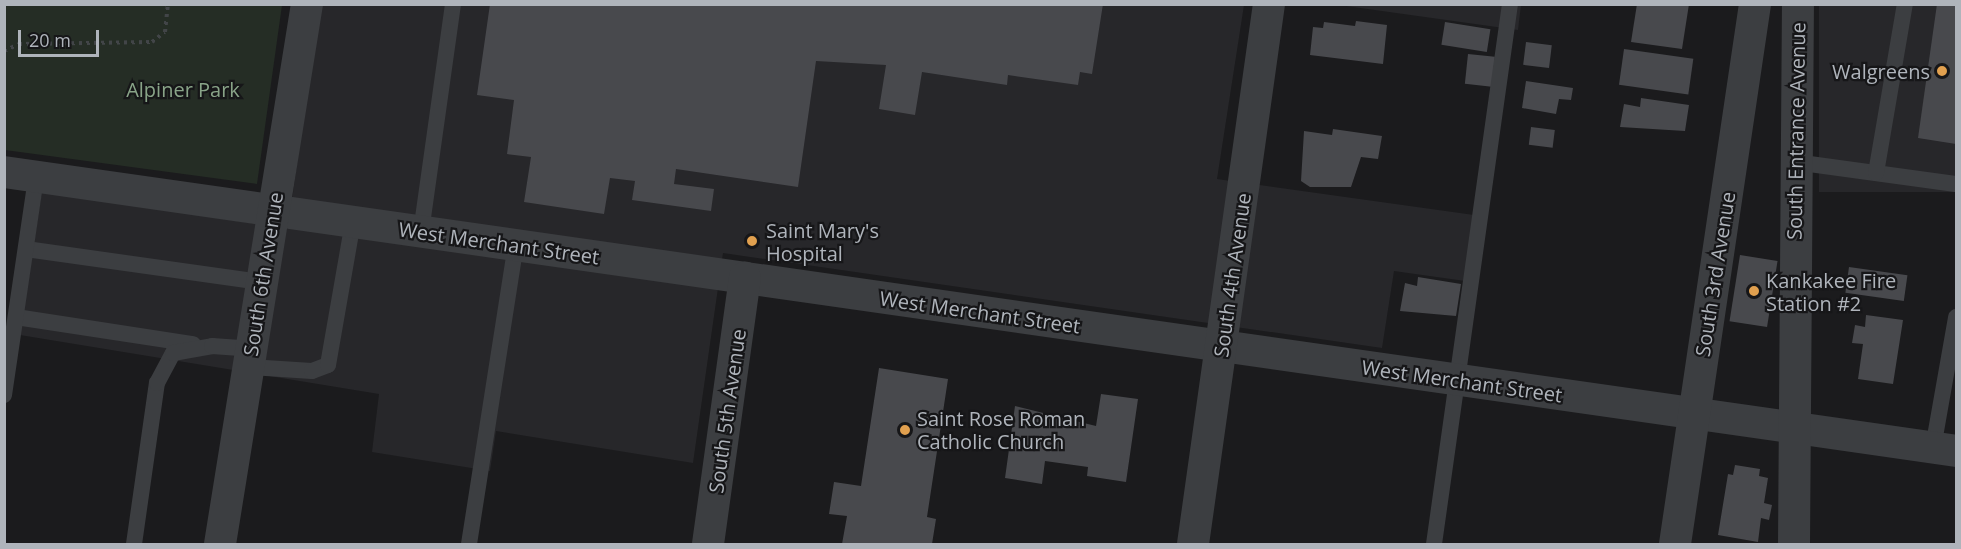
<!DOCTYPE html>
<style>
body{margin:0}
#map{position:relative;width:1961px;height:549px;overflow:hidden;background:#1b1b1d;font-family:"Open Sans",sans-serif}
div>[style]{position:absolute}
.built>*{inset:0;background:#27272a;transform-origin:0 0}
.green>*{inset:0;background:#252d25}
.building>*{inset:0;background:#48494d;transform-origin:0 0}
.path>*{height:4px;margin-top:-2px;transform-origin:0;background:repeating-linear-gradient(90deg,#424548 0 3px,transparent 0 7.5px)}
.service>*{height:16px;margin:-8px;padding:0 8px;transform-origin:8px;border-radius:8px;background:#3c3e41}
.minor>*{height:32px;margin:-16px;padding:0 16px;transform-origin:16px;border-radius:16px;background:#3c3e41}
.dots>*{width:16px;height:16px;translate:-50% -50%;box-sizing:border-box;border:3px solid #161618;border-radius:50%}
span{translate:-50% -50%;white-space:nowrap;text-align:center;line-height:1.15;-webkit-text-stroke:4.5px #161618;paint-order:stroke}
.poi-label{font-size:20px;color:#afb4bb}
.right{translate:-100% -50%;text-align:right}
.left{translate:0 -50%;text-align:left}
.park-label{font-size:20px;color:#89a488}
.street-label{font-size:20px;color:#afb4bb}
.frame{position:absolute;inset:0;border:6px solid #afb4bb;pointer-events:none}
.scale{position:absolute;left:18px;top:30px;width:81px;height:27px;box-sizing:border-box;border:3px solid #afb4bb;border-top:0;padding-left:8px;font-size:18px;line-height:21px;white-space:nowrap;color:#afb4bb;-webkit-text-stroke:4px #161618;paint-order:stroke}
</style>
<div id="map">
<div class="built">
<div style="clip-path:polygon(319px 5px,1244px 5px,1217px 179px,1474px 215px,1465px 281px,1394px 271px,1382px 348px,723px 253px,693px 463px,496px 431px,490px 471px,372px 452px,379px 394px,20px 335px,42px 191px,288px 229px)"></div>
<div style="clip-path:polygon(1339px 5px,1521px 5px,1518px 30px)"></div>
<div style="left:1819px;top:5px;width:137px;height:187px"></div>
</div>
<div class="green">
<div style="clip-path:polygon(5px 4px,282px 5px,257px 184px,5px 150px)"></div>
</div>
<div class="building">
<div style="clip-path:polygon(490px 4px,1103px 4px,1092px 74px,1080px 72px,1078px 85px,1008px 75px,1007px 85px,922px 72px,915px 115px,879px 109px,886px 65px,816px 61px,798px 187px,676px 169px,674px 184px,714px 189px,711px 211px,632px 200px,635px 181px,610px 178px,604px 214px,524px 202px,531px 157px,507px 154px,514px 100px,477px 95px)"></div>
<div style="clip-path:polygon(1637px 4px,1689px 4px,1682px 49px,1631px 42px)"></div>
<div style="clip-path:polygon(1937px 4px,1956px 5px,1956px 144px,1918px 138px)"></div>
<div style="clip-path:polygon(1356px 21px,1387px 25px,1383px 64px,1310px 55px,1313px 27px,1323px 28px,1324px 22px,1355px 26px)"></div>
<div style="left:1445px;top:22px;width:46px;height:23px;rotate:9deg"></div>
<div style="left:1526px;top:42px;width:26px;height:23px;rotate:7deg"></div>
<div style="left:1624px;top:49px;width:70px;height:36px;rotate:8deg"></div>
<div style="left:1468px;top:54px;width:27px;height:30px;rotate:6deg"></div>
<div style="clip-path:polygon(1526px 81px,1573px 88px,1571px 100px,1559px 99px,1556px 114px,1522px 108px)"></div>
<div style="clip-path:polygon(1641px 98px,1689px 105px,1685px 131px,1620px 127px,1624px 104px,1640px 107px)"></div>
<div style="left:1531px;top:127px;width:24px;height:18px;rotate:7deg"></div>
<div style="clip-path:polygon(1333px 129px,1382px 136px,1378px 159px,1361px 157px,1351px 187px,1310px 187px,1301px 181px,1304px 131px,1332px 135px)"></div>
<div style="left:1740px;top:255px;width:38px;height:67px;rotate:9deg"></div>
<div style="left:1849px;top:267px;width:59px;height:26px;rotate:8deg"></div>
<div style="clip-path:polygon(1418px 277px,1461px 284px,1456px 316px,1400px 311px,1405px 283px,1417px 286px)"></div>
<div style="clip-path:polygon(1866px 315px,1903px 320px,1893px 384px,1858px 379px,1863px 344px,1852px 343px,1855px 325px,1865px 327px)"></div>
<div style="clip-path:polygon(879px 368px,948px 379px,927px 517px,936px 519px,932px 544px,842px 544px,847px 516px,829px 514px,834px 482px,861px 486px)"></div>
<div style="clip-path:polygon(1101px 394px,1138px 399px,1126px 482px,1087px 476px,1088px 467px,1045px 461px,1042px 484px,1005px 478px,1015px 406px,1096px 426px)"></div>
<div style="clip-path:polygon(1735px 465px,1760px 469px,1759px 476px,1768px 478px,1764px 503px,1772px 505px,1769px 520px,1761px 518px,1758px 542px,1718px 535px,1728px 474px,1733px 475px)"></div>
</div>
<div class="path">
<div style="left:4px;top:51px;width:17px;rotate:-25deg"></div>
<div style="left:19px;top:44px;width:133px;rotate:-0.9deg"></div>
<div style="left:152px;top:42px;width:16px;rotate:-38deg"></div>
<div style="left:165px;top:32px;width:28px;rotate:-84deg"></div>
</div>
<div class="service">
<div style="left:1795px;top:162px;width:162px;rotate:7.8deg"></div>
<div style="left:1876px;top:173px;width:171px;rotate:-80.3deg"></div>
<div style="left:421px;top:232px;width:230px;rotate:-82deg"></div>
<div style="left:26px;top:249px;width:238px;rotate:8deg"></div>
<div style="left:16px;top:317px;width:179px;rotate:8.7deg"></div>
<div style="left:249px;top:367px;width:63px;rotate:3.6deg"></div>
<div style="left:312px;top:371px;width:17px;rotate:-21deg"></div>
<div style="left:328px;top:365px;width:145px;rotate:-80.1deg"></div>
<div style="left:4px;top:395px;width:220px;rotate:-81.6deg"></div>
<div style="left:1933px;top:448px;width:133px;rotate:-80deg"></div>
<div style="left:134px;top:544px;width:163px;rotate:-81.9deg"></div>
<div style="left:157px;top:383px;width:34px;rotate:-62deg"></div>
<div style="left:173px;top:353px;width:40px;rotate:-10deg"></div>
<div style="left:212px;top:346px;width:39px;rotate:4deg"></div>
<div style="left:469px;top:544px;width:303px;rotate:-81.1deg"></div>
<div style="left:1434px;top:544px;width:545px;rotate:-81.99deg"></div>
</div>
<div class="minor">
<div style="left:4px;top:172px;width:1972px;rotate:8.13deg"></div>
<div style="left:220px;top:544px;width:547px;rotate:-80.85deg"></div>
<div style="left:708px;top:544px;width:269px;rotate:-82.1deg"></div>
<div style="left:1193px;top:544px;width:545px;rotate:-81.99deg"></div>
<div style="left:1675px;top:544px;width:546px;rotate:-81.57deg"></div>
<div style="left:1794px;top:544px;width:540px;rotate:-89.58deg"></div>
</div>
<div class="dots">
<div style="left:1942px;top:71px;background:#e1a04f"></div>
<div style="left:752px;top:241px;background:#e1a04f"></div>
<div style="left:1754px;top:291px;background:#e1a04f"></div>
<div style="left:905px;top:430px;background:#e1a04f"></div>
</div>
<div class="poi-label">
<span class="right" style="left:1930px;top:71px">Walgreens</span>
<span class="left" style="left:766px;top:242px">Saint Mary's<br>Hospital</span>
<span class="left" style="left:1766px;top:292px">Kankakee Fire<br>Station #2</span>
<span class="left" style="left:917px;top:430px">Saint Rose Roman<br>Catholic Church</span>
</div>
<div class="park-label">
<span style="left:183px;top:89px">Alpiner Park</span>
</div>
<div class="street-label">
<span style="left:1796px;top:131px;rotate:-89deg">South Entrance Avenue</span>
<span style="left:499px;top:243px;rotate:8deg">West Merchant Street</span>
<span style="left:263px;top:274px;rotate:-81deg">South 6th Avenue</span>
<span style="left:1715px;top:274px;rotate:-81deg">South 3rd Avenue</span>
<span style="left:1232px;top:275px;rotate:-82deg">South 4th Avenue</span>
<span style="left:980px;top:312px;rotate:8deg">West Merchant Street</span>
<span style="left:1462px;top:381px;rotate:8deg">West Merchant Street</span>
<span style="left:727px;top:411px;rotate:-82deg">South 5th Avenue</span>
</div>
<div class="frame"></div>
<div class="scale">20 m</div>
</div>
